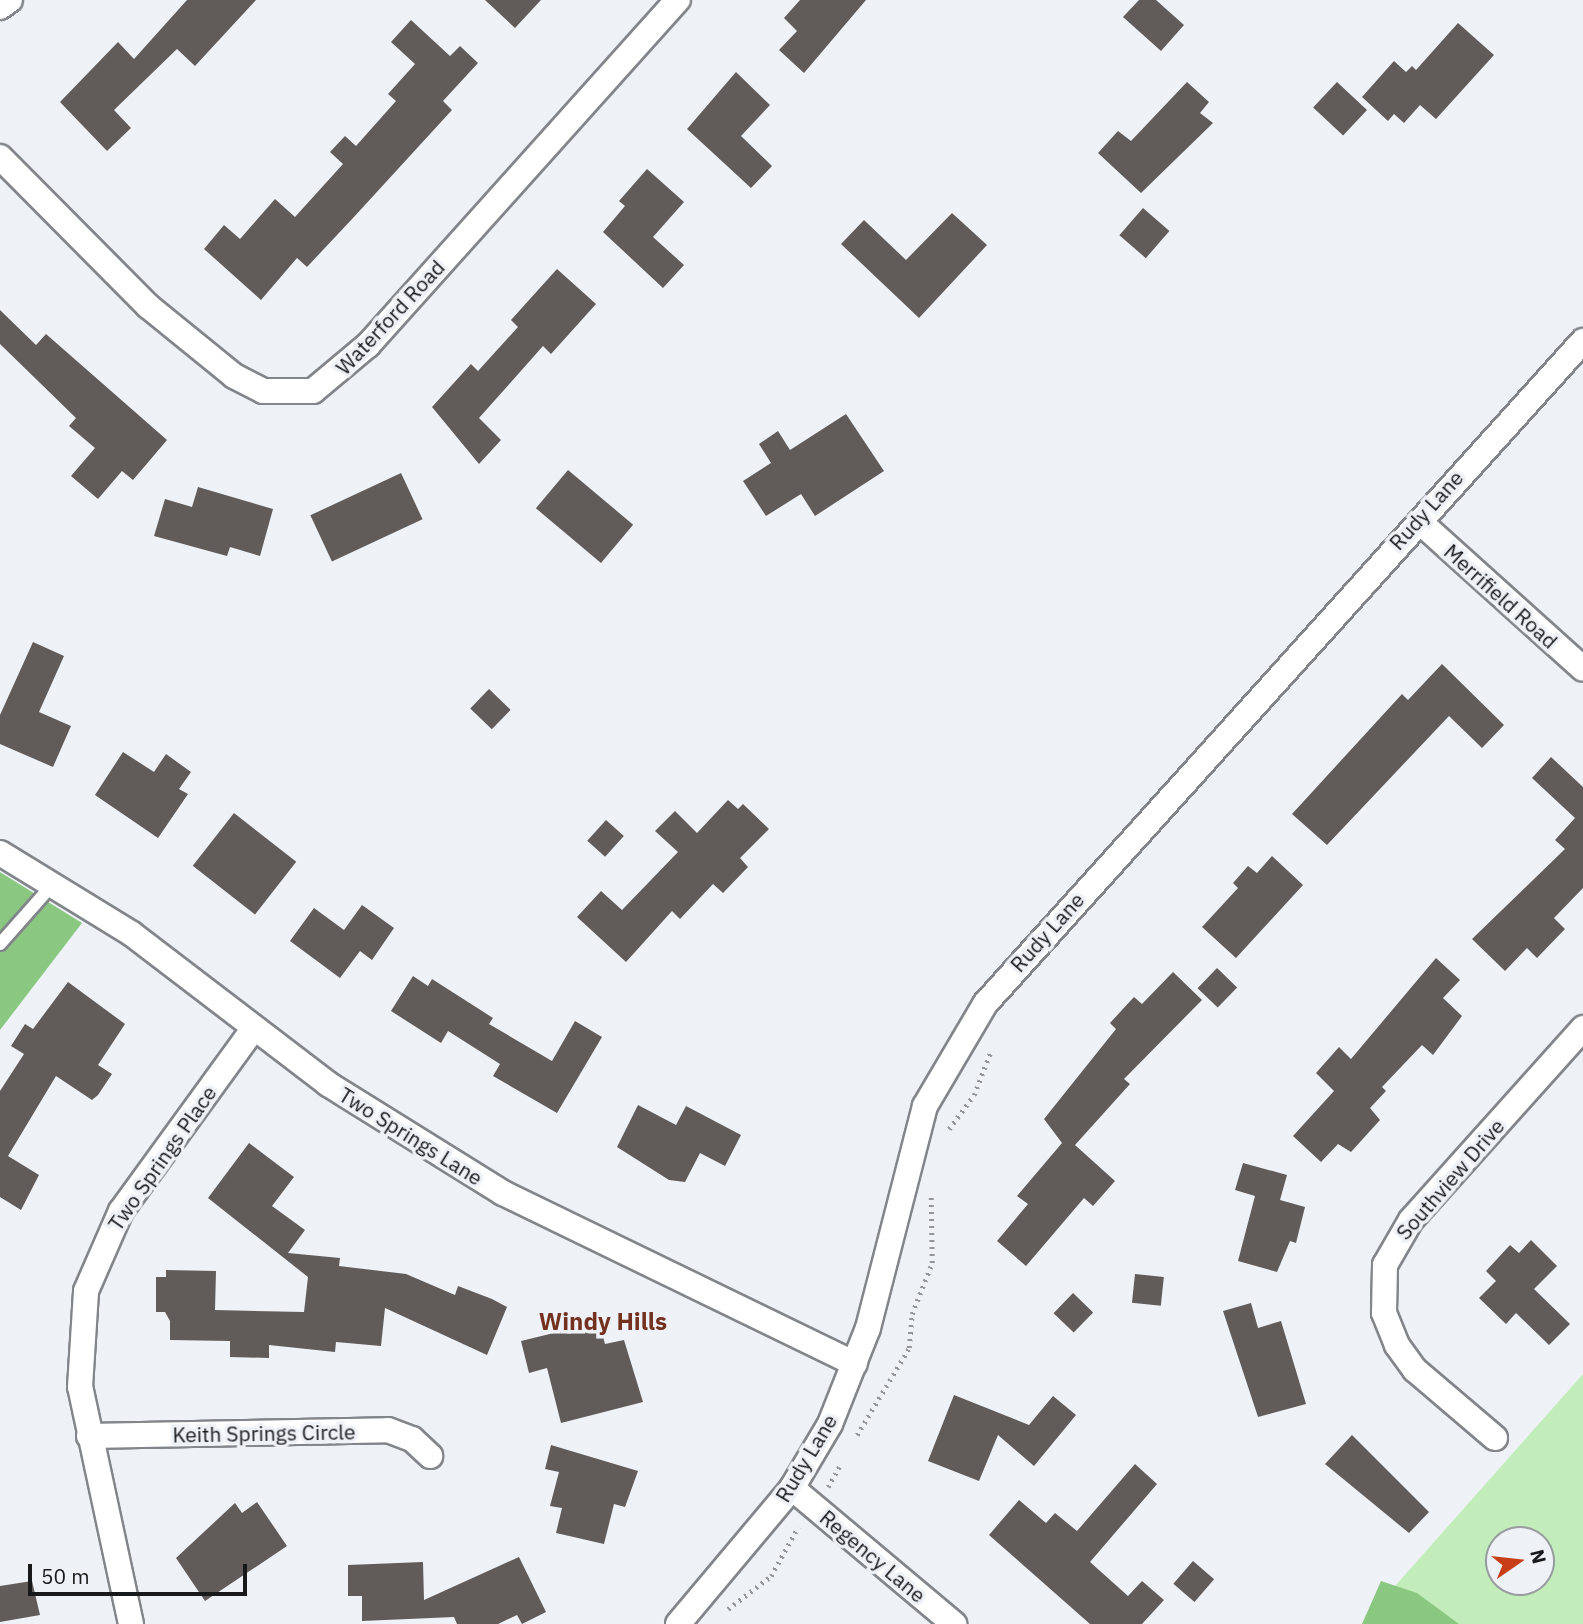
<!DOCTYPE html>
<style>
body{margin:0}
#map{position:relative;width:1583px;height:1624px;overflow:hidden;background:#eef2f7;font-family:"IBM Plex Sans",sans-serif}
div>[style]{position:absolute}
.green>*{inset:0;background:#c2edba}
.forest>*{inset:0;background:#8ac780}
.building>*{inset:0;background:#615b5a;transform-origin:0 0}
.path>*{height:4.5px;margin-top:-2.25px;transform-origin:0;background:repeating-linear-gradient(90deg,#939599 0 2px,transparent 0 7px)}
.roads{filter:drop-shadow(2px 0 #82868a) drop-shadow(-2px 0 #82868a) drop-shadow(0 2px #82868a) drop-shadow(0 -2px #82868a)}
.service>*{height:12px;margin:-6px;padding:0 6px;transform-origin:6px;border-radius:6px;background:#fff}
.minor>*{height:24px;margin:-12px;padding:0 12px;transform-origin:12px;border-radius:12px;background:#fff}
span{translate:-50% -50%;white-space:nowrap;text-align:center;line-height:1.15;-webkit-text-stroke:7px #eef2f7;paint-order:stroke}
.street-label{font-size:21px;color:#18191b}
.quarter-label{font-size:24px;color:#753120;font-weight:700}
.north{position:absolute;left:1485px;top:1526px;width:70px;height:70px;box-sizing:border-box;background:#eef2f7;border:2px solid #989b9f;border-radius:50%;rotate:76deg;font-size:19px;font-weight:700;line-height:28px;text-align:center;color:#18191b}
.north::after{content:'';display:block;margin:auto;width:24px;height:32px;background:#c83f17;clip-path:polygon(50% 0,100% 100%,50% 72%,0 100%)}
.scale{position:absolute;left:28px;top:1564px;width:219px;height:32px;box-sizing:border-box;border:4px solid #18191b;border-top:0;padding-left:9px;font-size:21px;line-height:24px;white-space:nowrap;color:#18191b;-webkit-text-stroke:5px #eef2f7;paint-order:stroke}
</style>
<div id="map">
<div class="green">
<div style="clip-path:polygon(evenodd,1583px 1374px,1583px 1624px,1459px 1624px,1395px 1586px,1583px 1374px,1499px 1540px,1541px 1540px,1541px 1582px,1499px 1582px,1499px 1540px)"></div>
</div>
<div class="forest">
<div style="clip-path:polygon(0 872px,82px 923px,0 1030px)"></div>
<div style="clip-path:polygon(1381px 1581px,1417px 1593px,1459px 1624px,1362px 1624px)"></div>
</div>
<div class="building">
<div style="clip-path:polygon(187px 0,256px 0,195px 66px,177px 49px,114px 110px,131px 128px,107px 151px,60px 102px,118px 42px,134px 59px)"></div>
<div style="clip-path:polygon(485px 0,541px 0,515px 28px)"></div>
<div style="clip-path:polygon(800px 0,866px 0,804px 73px,779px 50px,797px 31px,784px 18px)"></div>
<div style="clip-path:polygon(1139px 0,1156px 0,1184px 25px,1161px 51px,1123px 17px)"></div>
<div style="clip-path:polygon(411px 20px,450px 56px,460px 46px,478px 63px,443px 101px,452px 110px,353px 218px,307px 267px,297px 258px,261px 300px,204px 249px,224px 225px,240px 239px,275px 199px,295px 217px,343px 164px,330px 152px,345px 136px,356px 146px,396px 101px,388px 94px,415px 64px,391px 42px)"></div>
<div style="clip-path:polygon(1458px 23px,1494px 55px,1436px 119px,1420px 105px,1404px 123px,1394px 114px,1388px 121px,1362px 97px,1394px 61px,1406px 72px,1412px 66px,1416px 70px)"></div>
<div style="clip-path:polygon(736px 72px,770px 105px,741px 136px,772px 166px,751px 188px,687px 129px)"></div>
<div style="clip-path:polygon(1187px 82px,1209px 102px,1200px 113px,1213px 123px,1141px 193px,1098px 153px,1118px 131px,1131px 141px)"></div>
<div style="left:1337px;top:82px;width:41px;height:35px;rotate:43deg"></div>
<div style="clip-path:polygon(647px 169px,684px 202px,653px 237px,684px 265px,663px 288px,603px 232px,625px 206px,619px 201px)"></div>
<div style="left:1143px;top:208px;width:35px;height:36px;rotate:41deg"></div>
<div style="clip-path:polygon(952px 213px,987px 245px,919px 318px,841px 244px,864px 220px,906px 260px)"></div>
<div style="clip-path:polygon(557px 269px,596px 304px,551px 354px,543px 346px,479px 418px,501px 440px,479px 464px,432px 407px,471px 364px,478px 371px,518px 327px,511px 320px)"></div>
<div style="clip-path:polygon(0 310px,36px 345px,46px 334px,167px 440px,133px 480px,122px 471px,98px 499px,71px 476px,95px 448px,69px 426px,76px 418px,0 344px)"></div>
<div style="clip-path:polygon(846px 414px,884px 471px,815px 516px,801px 494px,766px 516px,743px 481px,771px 463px,759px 444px,778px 431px,790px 450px)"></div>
<div style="left:568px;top:470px;width:85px;height:50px;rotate:40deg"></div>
<div style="left:401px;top:473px;width:51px;height:100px;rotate:65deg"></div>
<div style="clip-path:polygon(198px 487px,273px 509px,260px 556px,230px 547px,227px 556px,154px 536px,165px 499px,192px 507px)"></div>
<div style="clip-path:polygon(33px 642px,64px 656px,39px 712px,71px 726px,53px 767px,0 744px,0 715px)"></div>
<div style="clip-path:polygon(1442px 664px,1504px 725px,1482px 748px,1449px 716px,1327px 845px,1292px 814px,1402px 694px,1408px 700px)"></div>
<div style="left:489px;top:689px;width:30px;height:27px;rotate:44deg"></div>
<div style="clip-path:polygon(123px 752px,154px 772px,166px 754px,191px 772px,179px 789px,188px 794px,158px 838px,95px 795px)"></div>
<div style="clip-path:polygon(1551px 757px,1583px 787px,1583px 888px,1554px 918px,1565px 929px,1537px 958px,1527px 948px,1505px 971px,1472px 939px,1565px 849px,1555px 840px,1575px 818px,1532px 778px)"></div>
<div style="clip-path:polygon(728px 800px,738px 809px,743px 804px,769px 829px,740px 858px,748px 867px,723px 893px,713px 884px,680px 919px,672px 911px,626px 962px,577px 917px,601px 891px,622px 910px,678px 852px,655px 831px,675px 811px,697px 833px)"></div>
<div style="left:234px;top:813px;width:79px;height:67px;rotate:38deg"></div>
<div style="left:606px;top:820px;width:24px;height:28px;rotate:42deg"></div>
<div style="clip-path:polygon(1272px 856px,1303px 885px,1236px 958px,1202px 927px,1238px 888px,1233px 883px,1248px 866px,1257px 873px)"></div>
<div style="clip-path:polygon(362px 905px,394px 928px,372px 960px,360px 951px,340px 978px,290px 941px,314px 908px,344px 930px)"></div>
<div style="clip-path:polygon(1436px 958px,1460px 980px,1443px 998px,1462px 1016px,1433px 1055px,1422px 1045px,1382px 1087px,1386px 1091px,1370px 1108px,1380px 1120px,1351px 1152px,1338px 1144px,1321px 1162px,1293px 1136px,1334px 1091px,1316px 1073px,1339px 1047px,1351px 1059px)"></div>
<div style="left:1217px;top:968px;width:28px;height:28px;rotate:44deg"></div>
<div style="clip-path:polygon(1173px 972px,1202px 1000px,1124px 1079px,1130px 1084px,1075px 1145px,1115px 1181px,1093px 1206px,1084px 1198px,1026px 1266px,997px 1241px,1028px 1204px,1017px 1196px,1062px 1143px,1044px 1119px,1116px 1029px,1110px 1023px,1134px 997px,1142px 1004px)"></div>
<div style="clip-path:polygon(413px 976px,428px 986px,432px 979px,493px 1018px,489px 1024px,552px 1061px,575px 1021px,602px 1037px,557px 1113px,493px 1076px,500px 1064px,448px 1031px,441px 1043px,391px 1011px)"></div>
<div style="clip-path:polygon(68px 982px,125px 1024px,98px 1065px,112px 1074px,98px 1095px,92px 1100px,56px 1076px,8px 1156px,39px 1175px,21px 1210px,0 1197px,0 1091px,24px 1054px,11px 1046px,25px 1024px,33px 1029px)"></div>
<div style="clip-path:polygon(638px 1105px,676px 1125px,686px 1106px,741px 1135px,725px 1166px,700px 1153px,685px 1182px,669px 1180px,617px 1147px)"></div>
<div style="clip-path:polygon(249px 1143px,294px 1177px,272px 1206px,305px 1230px,288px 1253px,340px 1258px,339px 1266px,406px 1274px,455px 1295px,458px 1286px,492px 1299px,507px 1307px,487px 1355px,385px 1308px,381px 1346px,336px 1342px,335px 1352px,269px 1345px,269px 1358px,230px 1357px,230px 1341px,170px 1340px,170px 1321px,165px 1312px,156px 1312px,156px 1277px,166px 1277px,166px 1270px,216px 1271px,215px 1310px,304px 1312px,308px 1277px,208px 1198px)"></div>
<div style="clip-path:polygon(1243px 1163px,1287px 1175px,1280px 1200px,1305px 1207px,1296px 1243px,1290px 1241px,1277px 1272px,1238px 1261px,1255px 1196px,1235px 1190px)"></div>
<div style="clip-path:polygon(1531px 1240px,1557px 1266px,1534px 1289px,1570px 1324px,1549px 1345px,1516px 1313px,1506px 1324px,1479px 1298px,1496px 1281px,1486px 1271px,1510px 1245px,1519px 1253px)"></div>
<div style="left:1135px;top:1274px;width:29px;height:29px;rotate:6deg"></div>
<div style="left:1073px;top:1293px;width:28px;height:28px;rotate:44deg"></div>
<div style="clip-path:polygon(1251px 1303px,1258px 1328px,1281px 1321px,1306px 1404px,1258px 1417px,1223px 1311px)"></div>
<div style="clip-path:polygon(599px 1322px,605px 1344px,624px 1340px,643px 1402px,561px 1423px,547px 1368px,529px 1373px,521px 1341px)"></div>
<div style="clip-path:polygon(954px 1395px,1029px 1425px,1053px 1396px,1076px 1415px,1034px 1466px,998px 1435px,979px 1481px,928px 1461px)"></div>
<div style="clip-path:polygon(1352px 1435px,1429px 1512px,1409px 1533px,1325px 1464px)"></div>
<div style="clip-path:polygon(551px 1445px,638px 1471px,625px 1507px,614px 1504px,604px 1544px,556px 1533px,562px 1508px,550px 1506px,559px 1472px,545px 1469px)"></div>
<div style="clip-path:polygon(1135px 1464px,1157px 1484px,1090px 1562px,1128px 1596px,1142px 1581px,1164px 1600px,1142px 1624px,1090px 1624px,989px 1535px,1019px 1500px,1046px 1523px,1055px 1513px,1077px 1531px)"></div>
<div style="clip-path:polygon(257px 1502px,287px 1546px,205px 1601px,176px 1558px,235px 1503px,242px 1513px)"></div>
<div style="clip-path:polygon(519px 1557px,546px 1612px,522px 1624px,517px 1615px,498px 1624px,457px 1624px,454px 1617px,362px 1621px,362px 1596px,348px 1596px,348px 1565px,423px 1562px,424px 1600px)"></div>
<div style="left:1193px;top:1561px;width:28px;height:30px;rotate:41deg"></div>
<div style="clip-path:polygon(32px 1581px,40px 1615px,0 1622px,0 1586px)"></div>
</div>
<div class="path">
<div style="left:949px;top:1129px;width:42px;rotate:-53.7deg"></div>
<div style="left:974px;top:1095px;width:47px;rotate:-68.9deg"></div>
<div style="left:857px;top:1435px;width:101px;rotate:-59.1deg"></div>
<div style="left:909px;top:1348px;width:34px;rotate:-85deg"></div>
<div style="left:912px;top:1314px;width:55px;rotate:-68.6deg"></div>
<div style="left:932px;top:1263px;width:66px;rotate:-90.9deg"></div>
<div style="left:828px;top:1487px;width:23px;rotate:-61deg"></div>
<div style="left:728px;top:1609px;width:54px;rotate:-37.5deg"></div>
<div style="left:771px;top:1576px;width:56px;rotate:-61.1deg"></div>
</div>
<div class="roads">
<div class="service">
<div style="left:0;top:944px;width:80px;rotate:-48.5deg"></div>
</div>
<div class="minor">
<div style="left:0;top:7px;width:12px;rotate:-35deg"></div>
<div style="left:0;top:157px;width:210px;rotate:45.2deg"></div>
<div style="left:148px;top:306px;width:111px;rotate:39.1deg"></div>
<div style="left:234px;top:376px;width:33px;rotate:27deg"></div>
<div style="left:263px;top:391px;width:50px"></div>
<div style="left:313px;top:391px;width:72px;rotate:-39.9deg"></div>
<div style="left:368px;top:345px;width:464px;rotate:-48.1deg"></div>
<div style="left:1420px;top:522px;width:219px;rotate:42deg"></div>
<div style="left:0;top:853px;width:155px;rotate:31.5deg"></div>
<div style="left:132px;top:934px;width:247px;rotate:37.4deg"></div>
<div style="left:328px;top:1084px;width:206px;rotate:31.9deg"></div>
<div style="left:503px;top:1193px;width:391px;rotate:25.9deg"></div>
<div style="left:89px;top:1436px;width:299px;rotate:-1.1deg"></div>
<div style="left:388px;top:1430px;width:26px;rotate:21deg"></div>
<div style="left:412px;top:1439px;width:25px;rotate:43deg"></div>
<div style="left:1495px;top:1438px;width:105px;rotate:-139.6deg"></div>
<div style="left:1415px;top:1370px;width:31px;rotate:-126deg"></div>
<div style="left:1397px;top:1345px;width:35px;rotate:-112deg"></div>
<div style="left:1384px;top:1313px;width:48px;rotate:-88.8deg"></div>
<div style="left:1385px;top:1265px;width:52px;rotate:-60deg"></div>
<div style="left:1411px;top:1220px;width:258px;rotate:-48.1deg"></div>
<div style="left:792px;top:1488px;width:212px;rotate:40deg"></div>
<div style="left:131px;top:1624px;width:242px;rotate:-102.1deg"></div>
<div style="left:80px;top:1387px;width:96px;rotate:-86.4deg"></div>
<div style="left:86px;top:1291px;width:87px;rotate:-66.4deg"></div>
<div style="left:121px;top:1211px;width:225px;rotate:-54deg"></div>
<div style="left:678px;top:1624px;width:177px;rotate:-50deg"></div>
<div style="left:792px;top:1488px;width:74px;rotate:-59.3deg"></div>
<div style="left:830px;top:1424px;width:103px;rotate:-68.4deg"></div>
<div style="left:868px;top:1328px;width:229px;rotate:-75.6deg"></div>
<div style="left:925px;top:1106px;width:118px;rotate:-59.5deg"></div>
<div style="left:985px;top:1004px;width:893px;rotate:-47.95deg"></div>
</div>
</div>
<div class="street-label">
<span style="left:390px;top:317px;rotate:-47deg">Waterford Road</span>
<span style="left:1426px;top:510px;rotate:-48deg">Rudy Lane</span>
<span style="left:1501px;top:596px;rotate:42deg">Merrifield Road</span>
<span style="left:1047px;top:932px;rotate:-48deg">Rudy Lane</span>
<span style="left:411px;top:1136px;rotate:32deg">Two Springs Lane</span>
<span style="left:162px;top:1158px;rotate:-55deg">Two Springs Place</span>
<span style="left:1450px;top:1179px;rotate:-49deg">Southview Drive</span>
<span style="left:264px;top:1433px;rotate:-1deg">Keith Springs Circle</span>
<span style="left:806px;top:1458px;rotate:-59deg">Rudy Lane</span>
<span style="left:873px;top:1556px;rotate:40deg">Regency Lane</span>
</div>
<div class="quarter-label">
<span style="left:603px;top:1322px">Windy Hills</span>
</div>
<div class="north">N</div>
<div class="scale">50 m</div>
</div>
